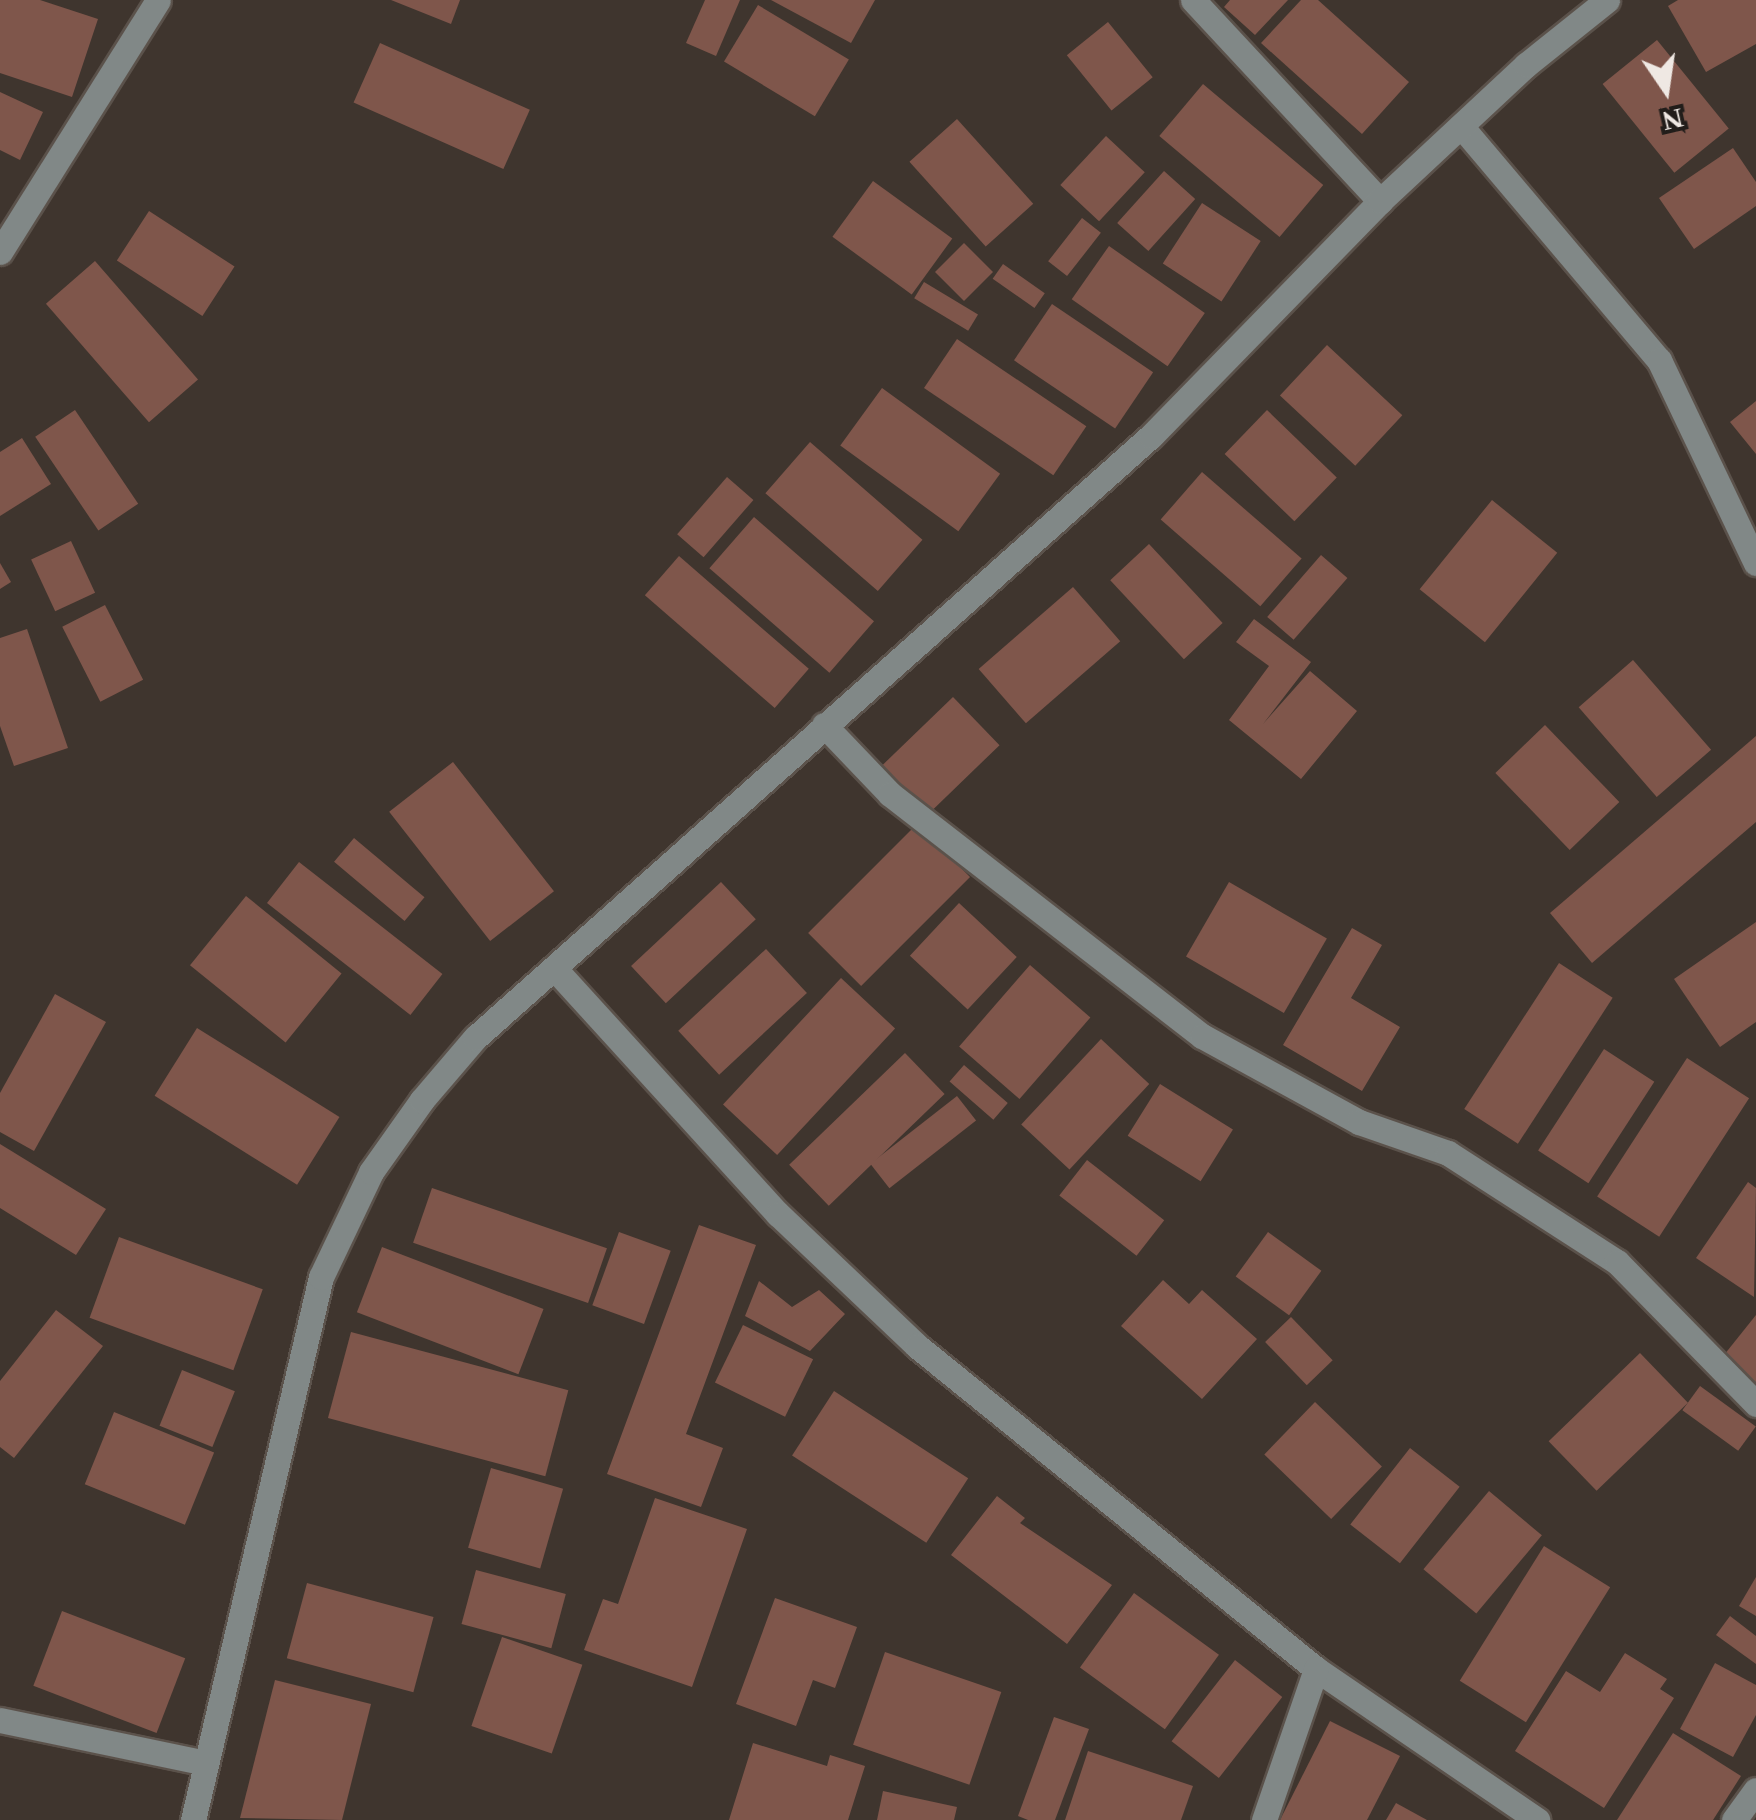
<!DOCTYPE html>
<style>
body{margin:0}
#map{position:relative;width:1756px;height:1820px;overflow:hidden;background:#3f352e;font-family:"Times New Roman",serif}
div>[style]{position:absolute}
.building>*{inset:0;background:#7f564b;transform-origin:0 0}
.roads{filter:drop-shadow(2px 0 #5b524b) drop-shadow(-2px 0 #5b524b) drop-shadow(0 2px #5b524b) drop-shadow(0 -2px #5b524b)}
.minor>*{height:25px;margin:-12.5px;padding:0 12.5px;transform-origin:12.5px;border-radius:12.5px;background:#818887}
span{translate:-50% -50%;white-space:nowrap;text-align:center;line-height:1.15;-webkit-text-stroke:8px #221d1a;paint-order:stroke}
.north{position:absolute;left:1616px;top:40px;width:100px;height:100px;-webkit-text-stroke:8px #221d1a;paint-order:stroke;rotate:167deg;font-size:28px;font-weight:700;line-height:40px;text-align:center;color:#efe8e3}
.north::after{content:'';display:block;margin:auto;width:35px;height:45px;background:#efe8e3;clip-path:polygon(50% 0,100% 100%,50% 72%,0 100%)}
</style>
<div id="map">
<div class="building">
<div style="clip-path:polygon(0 0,40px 0,98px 19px,72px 97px,0 73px)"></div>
<div style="clip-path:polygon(391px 0,460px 0,451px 24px)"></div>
<div style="clip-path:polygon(705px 0,740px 0,716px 56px,686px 43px)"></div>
<div style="clip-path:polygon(771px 0,875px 0,851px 43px)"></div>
<div style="clip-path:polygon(1230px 0,1288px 0,1255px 35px,1224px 7px)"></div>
<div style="clip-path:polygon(1301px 0,1318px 0,1409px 82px,1362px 134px,1261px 43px)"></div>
<div style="clip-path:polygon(1678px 0,1756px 0,1756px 44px,1706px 72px,1668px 6px)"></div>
<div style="left:758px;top:5px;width:106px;height:66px;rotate:31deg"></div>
<div style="left:1108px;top:22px;width:71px;height:53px;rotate:51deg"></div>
<div style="left:1657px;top:40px;width:114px;height:70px;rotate:51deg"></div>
<div style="left:380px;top:43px;width:164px;height:65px;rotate:24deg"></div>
<div style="left:1203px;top:84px;width:157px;height:68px;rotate:40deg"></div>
<div style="clip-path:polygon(0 92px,43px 112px,20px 160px,0 150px)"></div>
<div style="left:957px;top:119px;width:114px;height:64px;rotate:48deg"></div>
<div style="left:1106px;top:136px;width:53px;height:67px;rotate:43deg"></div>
<div style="clip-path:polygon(1733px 148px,1756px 182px,1756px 206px,1694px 249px,1659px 198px)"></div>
<div style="left:1164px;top:171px;width:42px;height:70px;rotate:42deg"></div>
<div style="left:873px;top:181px;width:98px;height:69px;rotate:36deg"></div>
<div style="left:1202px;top:203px;width:70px;height:72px;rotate:33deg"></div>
<div style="left:149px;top:211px;width:102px;height:59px;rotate:33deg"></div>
<div style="left:1082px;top:218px;width:24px;height:55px;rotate:38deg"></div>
<div style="left:964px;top:243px;width:41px;height:41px;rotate:45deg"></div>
<div style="left:1109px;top:246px;width:117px;height:65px;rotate:35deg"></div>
<div style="left:95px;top:261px;width:157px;height:65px;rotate:49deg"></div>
<div style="left:1003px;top:264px;width:51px;height:18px;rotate:35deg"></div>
<div style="left:924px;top:282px;width:63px;height:19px;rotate:31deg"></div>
<div style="left:1052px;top:304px;width:122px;height:68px;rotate:34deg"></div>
<div style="left:957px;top:339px;width:156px;height:59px;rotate:34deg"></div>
<div style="left:1327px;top:345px;width:103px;height:69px;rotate:43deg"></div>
<div style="left:882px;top:388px;width:146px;height:71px;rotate:36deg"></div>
<div style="clip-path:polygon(1756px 401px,1756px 454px,1730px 422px)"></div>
<div style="left:75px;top:410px;width:113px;height:48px;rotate:56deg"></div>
<div style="left:1267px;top:410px;width:97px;height:61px;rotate:44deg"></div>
<div style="clip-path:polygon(22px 438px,51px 484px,0 516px,0 452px)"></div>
<div style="left:810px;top:442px;width:149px;height:68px;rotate:41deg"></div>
<div style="left:1202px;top:472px;width:132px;height:63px;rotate:41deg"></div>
<div style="left:727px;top:477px;width:35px;height:76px;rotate:41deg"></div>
<div style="left:1492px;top:500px;width:84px;height:115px;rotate:39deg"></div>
<div style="left:754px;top:517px;width:159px;height:68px;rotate:41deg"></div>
<div style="left:71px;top:541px;width:57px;height:44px;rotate:65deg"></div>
<div style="left:1149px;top:544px;width:108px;height:53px;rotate:47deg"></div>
<div style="left:1321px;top:555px;width:35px;height:82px;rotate:41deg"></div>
<div style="left:679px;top:556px;width:172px;height:52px;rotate:41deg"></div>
<div style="clip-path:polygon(0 563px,11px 582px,0 589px)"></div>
<div style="left:1073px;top:587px;width:72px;height:125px;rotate:49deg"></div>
<div style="left:105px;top:605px;width:84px;height:48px;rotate:63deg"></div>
<div style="clip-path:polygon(1254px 619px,1311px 662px,1263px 724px,1310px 671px,1357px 711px,1301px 779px,1229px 720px,1269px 666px,1236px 642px)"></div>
<div style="clip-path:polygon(27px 629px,68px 748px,14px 766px,0 726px,0 638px)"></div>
<div style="left:1633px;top:660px;width:119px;height:72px;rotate:49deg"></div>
<div style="left:953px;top:697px;width:67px;height:105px;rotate:46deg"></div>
<div style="left:1545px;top:725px;width:107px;height:69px;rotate:46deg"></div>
<div style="clip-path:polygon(1756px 736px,1756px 822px,1592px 963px,1550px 913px)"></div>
<div style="left:453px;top:762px;width:164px;height:81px;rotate:52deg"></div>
<div style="left:917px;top:824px;width:75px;height:154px;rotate:45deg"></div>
<div style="left:354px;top:838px;width:92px;height:31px;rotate:40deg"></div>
<div style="left:299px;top:862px;width:182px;height:52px;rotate:38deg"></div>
<div style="left:721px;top:882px;width:51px;height:123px;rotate:47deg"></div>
<div style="left:1229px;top:882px;width:113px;height:86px;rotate:30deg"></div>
<div style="left:246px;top:896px;width:123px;height:89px;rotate:39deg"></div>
<div style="left:959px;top:903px;width:79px;height:72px;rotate:43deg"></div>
<div style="clip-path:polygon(1756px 922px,1756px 1022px,1720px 1047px,1674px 979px)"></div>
<div style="clip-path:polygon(1352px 928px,1382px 945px,1351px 998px,1400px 1027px,1362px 1091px,1283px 1045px)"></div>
<div style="left:766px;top:949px;width:60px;height:120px;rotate:47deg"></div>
<div style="left:1559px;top:963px;width:64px;height:174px;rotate:33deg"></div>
<div style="left:1030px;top:965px;width:80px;height:108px;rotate:41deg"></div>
<div style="left:841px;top:978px;width:74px;height:173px;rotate:43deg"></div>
<div style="clip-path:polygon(55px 994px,106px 1022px,34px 1151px,0 1132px,0 1093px)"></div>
<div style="left:197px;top:1028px;width:168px;height:80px;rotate:32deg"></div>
<div style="left:1101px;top:1039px;width:66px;height:117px;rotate:43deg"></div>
<div style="left:1604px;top:1049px;width:60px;height:121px;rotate:33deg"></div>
<div style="left:905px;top:1053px;width:57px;height:161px;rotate:46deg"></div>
<div style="left:1687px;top:1058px;width:74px;height:165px;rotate:33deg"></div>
<div style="left:964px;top:1065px;width:58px;height:22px;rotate:41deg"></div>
<div style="left:1160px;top:1084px;width:86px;height:61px;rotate:32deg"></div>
<div style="left:957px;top:1096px;width:31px;height:110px;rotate:52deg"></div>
<div style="clip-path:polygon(0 1144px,106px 1209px,76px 1255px,0 1208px)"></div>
<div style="left:1087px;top:1160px;width:98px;height:45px;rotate:38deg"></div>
<div style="clip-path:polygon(1748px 1182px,1756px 1188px,1754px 1297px,1696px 1258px)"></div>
<div style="left:432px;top:1188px;width:185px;height:58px;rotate:19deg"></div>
<div style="clip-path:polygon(699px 1225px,756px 1245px,686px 1434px,723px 1448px,701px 1507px,607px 1474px)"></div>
<div style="left:619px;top:1232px;width:55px;height:78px;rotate:20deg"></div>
<div style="left:1268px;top:1232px;width:66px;height:55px;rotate:36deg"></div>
<div style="left:119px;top:1237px;width:153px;height:86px;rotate:20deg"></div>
<div style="left:382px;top:1247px;width:173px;height:70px;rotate:21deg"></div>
<div style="clip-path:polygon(1163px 1280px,1189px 1304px,1202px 1290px,1257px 1339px,1202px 1399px,1121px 1326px)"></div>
<div style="clip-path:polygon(759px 1281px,792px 1307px,819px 1290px,845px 1314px,810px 1351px,745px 1316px)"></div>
<div style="clip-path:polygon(56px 1310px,103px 1346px,14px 1458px,0 1447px,0 1381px)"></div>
<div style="clip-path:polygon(1756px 1315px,1756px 1388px,1720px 1360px)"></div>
<div style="left:1291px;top:1317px;width:60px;height:36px;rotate:46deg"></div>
<div style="left:743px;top:1325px;width:78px;height:64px;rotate:26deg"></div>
<div style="left:351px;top:1332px;width:225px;height:89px;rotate:15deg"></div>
<div style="left:1640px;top:1353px;width:69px;height:127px;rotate:46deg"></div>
<div style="left:182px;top:1370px;width:57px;height:60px;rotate:22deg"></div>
<div style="left:1700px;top:1386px;width:69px;height:30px;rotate:36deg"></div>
<div style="left:834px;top:1391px;width:160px;height:77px;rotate:33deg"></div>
<div style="left:1315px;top:1402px;width:93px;height:73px;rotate:44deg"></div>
<div style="left:114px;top:1412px;width:108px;height:78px;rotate:22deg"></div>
<div style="left:1410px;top:1448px;width:63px;height:97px;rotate:38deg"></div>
<div style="left:491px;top:1468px;width:75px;height:83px;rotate:16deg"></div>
<div style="left:1489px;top:1491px;width:69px;height:102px;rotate:40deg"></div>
<div style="clip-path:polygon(997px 1496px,1025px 1518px,1020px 1523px,1112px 1585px,1067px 1644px,951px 1555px)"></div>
<div style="clip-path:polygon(655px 1498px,747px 1529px,692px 1687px,584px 1650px,603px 1599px,618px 1604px)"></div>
<div style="left:1544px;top:1546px;width:78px;height:159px;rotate:32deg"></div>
<div style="left:476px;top:1570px;width:93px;height:56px;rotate:15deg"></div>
<div style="clip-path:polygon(1756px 1577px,1756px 1616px,1739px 1606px)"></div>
<div style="left:307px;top:1583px;width:131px;height:78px;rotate:15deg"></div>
<div style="left:1134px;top:1593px;width:105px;height:92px;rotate:36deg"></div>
<div style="clip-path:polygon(775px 1598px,857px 1627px,835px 1688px,813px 1680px,796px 1726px,736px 1704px)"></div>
<div style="left:62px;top:1611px;width:132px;height:80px;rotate:21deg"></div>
<div style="clip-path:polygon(1730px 1616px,1756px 1636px,1756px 1664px,1716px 1635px)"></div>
<div style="left:502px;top:1637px;width:85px;height:94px;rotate:19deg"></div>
<div style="left:885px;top:1652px;width:123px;height:98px;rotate:19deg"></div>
<div style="clip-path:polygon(1625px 1653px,1667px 1679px,1660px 1689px,1674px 1698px,1604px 1808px,1515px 1751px,1566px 1671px,1600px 1692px)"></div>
<div style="left:1235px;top:1660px;width:60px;height:103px;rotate:38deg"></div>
<div style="clip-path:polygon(1715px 1663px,1756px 1685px,1756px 1715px,1733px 1757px,1680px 1729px)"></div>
<div style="clip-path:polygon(275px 1680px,371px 1704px,342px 1820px,240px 1818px)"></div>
<div style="clip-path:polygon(1054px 1717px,1089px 1729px,1055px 1820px,1028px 1820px,1018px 1816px)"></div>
<div style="clip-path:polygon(1330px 1721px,1400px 1756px,1367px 1820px,1280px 1820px)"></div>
<div style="clip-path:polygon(1673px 1733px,1741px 1776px,1713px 1820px,1617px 1820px)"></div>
<div style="clip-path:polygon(753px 1743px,827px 1766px,830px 1755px,865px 1766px,848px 1820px,729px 1820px)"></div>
<div style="clip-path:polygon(1088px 1751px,1193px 1786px,1181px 1820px,1065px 1820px)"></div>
<div style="clip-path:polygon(883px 1791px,957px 1807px,954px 1820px,877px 1820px)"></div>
<div style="clip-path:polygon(1396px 1803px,1427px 1820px,1386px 1820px)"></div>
</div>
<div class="roads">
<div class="minor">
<div style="left:1193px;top:0;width:275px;rotate:47.1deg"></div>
<div style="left:1461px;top:126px;width:307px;rotate:49.8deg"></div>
<div style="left:1659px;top:360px;width:225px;rotate:64.5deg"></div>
<div style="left:0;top:252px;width:297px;rotate:-57.9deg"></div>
<div style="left:824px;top:725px;width:95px;rotate:46.3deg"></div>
<div style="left:890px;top:794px;width:395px;rotate:37.8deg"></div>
<div style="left:1202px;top:1036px;width:179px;rotate:28.7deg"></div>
<div style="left:1359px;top:1122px;width:94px;rotate:19.2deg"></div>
<div style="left:1448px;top:1153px;width:201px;rotate:32.8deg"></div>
<div style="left:1617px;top:1262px;width:199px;rotate:45.6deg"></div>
<div style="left:554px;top:968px;width:333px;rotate:47.7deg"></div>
<div style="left:778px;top:1214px;width:192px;rotate:43.5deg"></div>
<div style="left:917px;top:1346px;width:513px;rotate:38.99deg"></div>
<div style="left:1316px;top:1669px;width:268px;rotate:34.3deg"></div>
<div style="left:0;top:1720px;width:209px;rotate:11.8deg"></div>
<div style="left:193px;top:1820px;width:558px;rotate:-76.74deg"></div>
<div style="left:321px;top:1277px;width:116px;rotate:-64.5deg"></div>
<div style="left:371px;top:1172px;width:88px;rotate:-54.7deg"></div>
<div style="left:422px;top:1100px;width:82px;rotate:-49.5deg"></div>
<div style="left:475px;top:1038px;width:905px;rotate:-41.69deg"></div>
<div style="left:1151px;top:436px;width:328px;rotate:-45.7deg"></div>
<div style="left:1380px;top:201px;width:200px;rotate:-43deg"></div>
<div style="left:1526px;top:65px;width:104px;rotate:-38.7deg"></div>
<div style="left:1264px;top:1820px;width:160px;rotate:-71deg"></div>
<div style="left:1734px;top:1820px;width:37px;rotate:-54deg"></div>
</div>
</div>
<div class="north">N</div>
</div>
